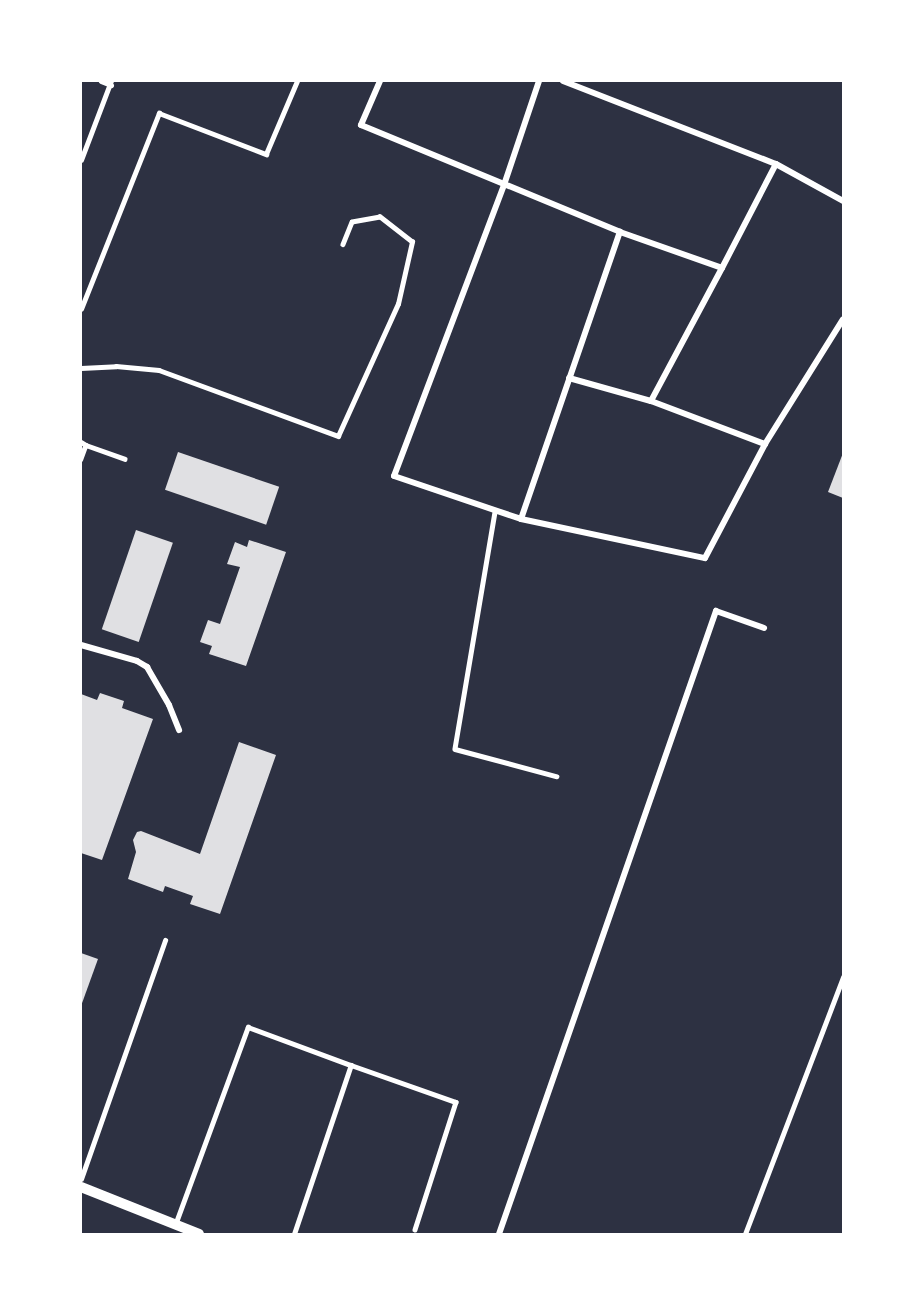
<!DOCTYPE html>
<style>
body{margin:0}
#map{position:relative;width:924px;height:1315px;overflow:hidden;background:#2d3142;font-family:"Alegreya Sans",sans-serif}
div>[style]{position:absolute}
.building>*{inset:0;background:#e0e0e3;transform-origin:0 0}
.service>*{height:4.5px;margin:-2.25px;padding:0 2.25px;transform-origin:2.25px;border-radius:2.25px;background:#fff}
.minor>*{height:6px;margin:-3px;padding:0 3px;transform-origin:3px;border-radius:3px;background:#fff}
.tertiary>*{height:10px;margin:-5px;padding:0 5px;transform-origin:5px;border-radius:5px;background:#fff}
span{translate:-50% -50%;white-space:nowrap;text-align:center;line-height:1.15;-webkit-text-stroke:6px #fff;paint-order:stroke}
.frame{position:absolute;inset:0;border:82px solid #fff;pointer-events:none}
</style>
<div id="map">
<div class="building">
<div style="left:178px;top:452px;width:107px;height:40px;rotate:19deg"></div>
<div style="clip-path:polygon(843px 453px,843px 498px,828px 492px)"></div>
<div style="left:136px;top:530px;width:39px;height:105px;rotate:19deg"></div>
<div style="clip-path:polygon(249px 540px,286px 552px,246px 666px,209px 654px,212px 646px,200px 642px,208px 620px,220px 624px,240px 567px,227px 564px,235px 542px,247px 547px)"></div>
<div style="clip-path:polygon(100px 693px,124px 701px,122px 708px,153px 719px,102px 860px,81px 853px,81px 694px,97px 700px)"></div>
<div style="clip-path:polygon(239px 742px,276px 755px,220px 914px,190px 904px,193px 896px,165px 886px,163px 892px,128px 879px,136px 852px,133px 840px,137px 832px,141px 831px,200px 854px)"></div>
<div style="clip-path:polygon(81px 953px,98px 959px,81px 1006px)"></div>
</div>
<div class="service">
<div style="left:101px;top:81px;width:11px;rotate:22deg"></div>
<div style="left:81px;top:160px;width:85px;rotate:-69.2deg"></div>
<div style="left:81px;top:309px;width:211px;rotate:-68.3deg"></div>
<div style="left:159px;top:113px;width:115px;rotate:21deg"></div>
<div style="left:266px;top:154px;width:79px;rotate:-67deg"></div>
<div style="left:81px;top:368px;width:35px;rotate:-3deg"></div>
<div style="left:116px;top:366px;width:43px;rotate:5.3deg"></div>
<div style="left:159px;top:370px;width:191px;rotate:20.2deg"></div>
<div style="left:338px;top:436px;width:145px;rotate:-65.6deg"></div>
<div style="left:398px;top:304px;width:64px;rotate:-77.3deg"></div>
<div style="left:412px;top:242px;width:41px;rotate:-142deg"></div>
<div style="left:380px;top:217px;width:28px;rotate:170deg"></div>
<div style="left:352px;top:222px;width:24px;rotate:112deg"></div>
<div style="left:81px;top:442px;width:6px;rotate:31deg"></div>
<div style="left:86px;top:445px;width:15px;rotate:110deg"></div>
<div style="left:86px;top:445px;width:41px;rotate:19.7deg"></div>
<div style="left:495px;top:512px;width:240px;rotate:99.6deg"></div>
<div style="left:455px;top:749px;width:105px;rotate:15deg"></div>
<div style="left:81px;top:1179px;width:253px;rotate:-70.6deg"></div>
<div style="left:175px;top:1225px;width:211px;rotate:-69.8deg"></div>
<div style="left:248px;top:1027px;width:110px;rotate:20.3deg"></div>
<div style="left:294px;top:1234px;width:178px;rotate:-71.4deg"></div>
<div style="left:351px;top:1065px;width:111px;rotate:19.4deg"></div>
<div style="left:456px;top:1102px;width:134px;rotate:107.8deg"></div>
<div style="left:745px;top:1234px;width:275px;rotate:-69.1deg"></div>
</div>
<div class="minor">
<div style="left:380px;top:81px;width:48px;rotate:113.4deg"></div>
<div style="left:361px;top:125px;width:280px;rotate:22.4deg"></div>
<div style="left:620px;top:232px;width:108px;rotate:19.4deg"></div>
<div style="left:722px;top:268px;width:151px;rotate:118.1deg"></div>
<div style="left:539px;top:81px;width:110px;rotate:108.6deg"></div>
<div style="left:504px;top:185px;width:311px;rotate:110.7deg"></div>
<div style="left:394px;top:476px;width:134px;rotate:18.7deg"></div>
<div style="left:521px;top:519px;width:188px;rotate:12deg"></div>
<div style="left:705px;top:558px;width:129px;rotate:-62.2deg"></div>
<div style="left:765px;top:444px;width:147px;rotate:-58deg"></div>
<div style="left:563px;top:81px;width:229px;rotate:21.3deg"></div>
<div style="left:776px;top:164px;width:77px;rotate:28.9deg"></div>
<div style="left:722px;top:268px;width:117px;rotate:-62.6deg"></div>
<div style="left:569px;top:378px;width:85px;rotate:15.7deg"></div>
<div style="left:651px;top:401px;width:122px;rotate:20.7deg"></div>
<div style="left:521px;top:519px;width:304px;rotate:-71deg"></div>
<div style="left:81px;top:645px;width:58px;rotate:15.9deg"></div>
<div style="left:137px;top:661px;width:12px;rotate:31deg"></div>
<div style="left:147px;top:667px;width:44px;rotate:59.9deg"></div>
<div style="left:169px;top:705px;width:27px;rotate:68deg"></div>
<div style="left:499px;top:1234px;width:660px;rotate:-70.8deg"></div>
<div style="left:716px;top:611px;width:51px;rotate:19.5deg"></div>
</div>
<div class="tertiary">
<div style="left:81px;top:1187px;width:127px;rotate:21.7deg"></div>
</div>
<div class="frame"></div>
</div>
